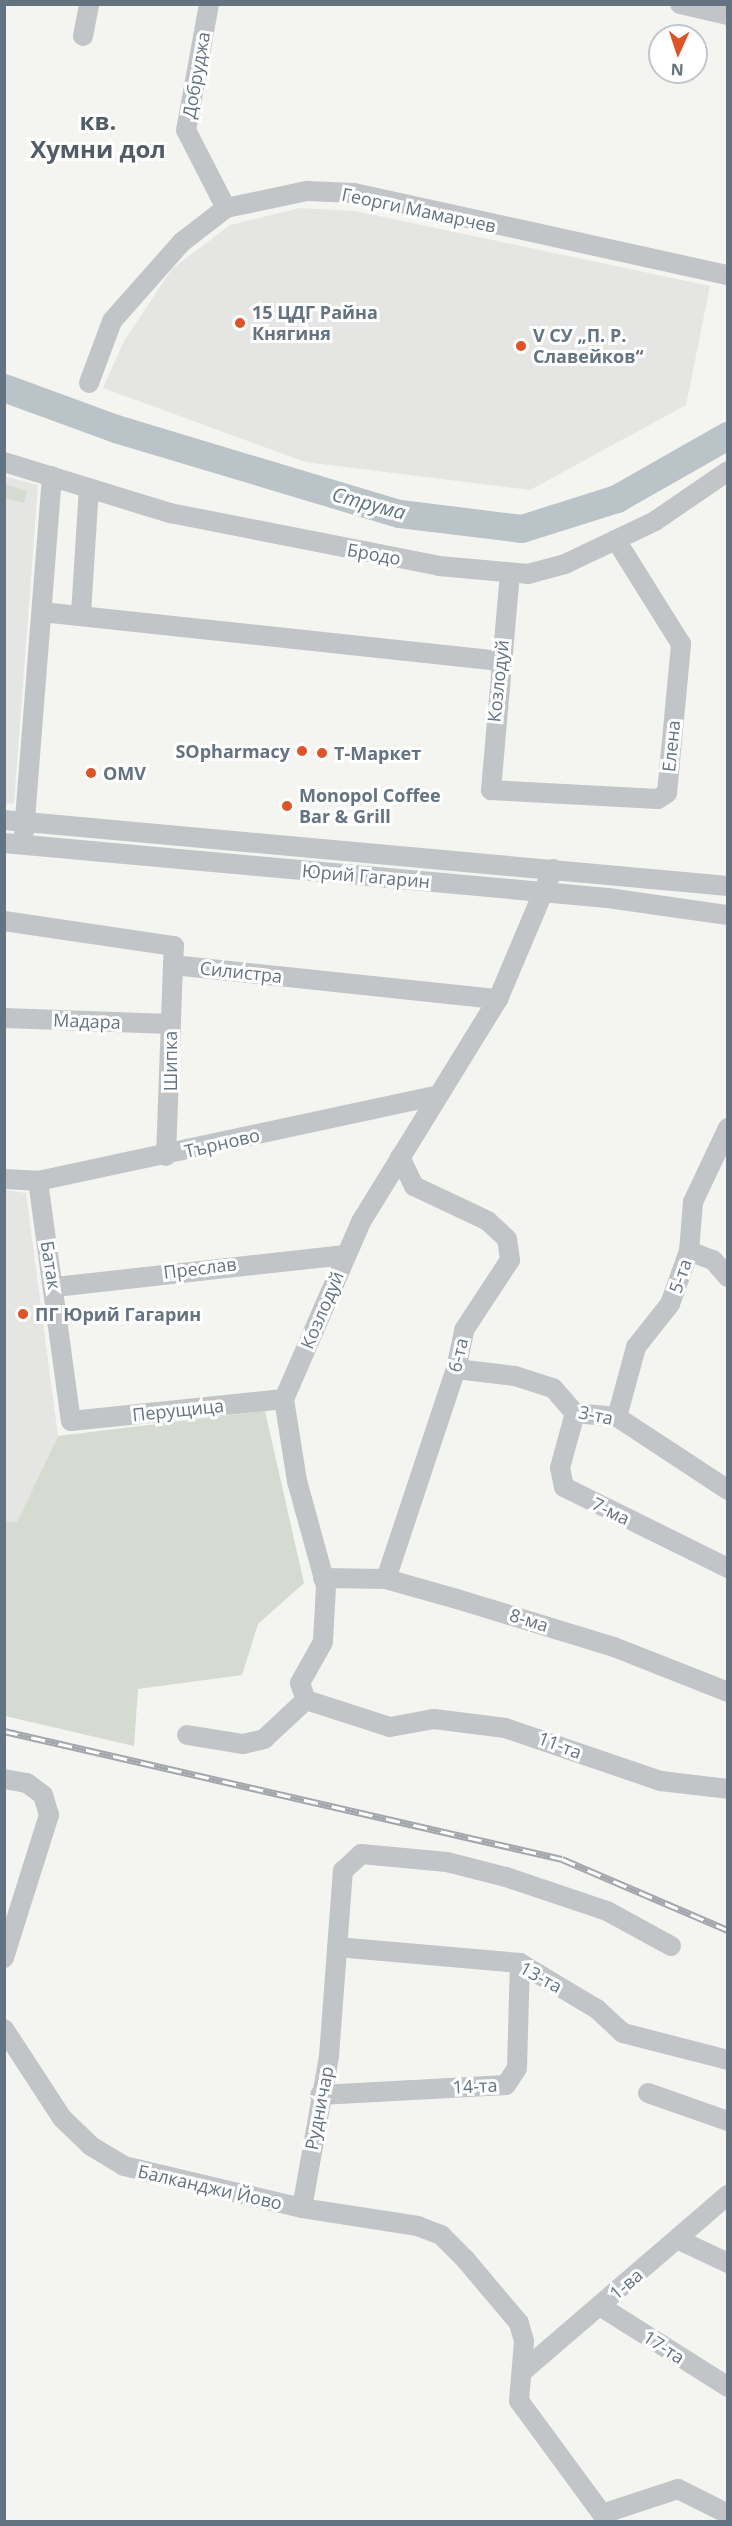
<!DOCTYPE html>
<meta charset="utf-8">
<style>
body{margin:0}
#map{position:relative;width:732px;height:2526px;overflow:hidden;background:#f4f4f0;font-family:"Open Sans",sans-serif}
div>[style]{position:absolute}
.built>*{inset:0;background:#e5e6e4}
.green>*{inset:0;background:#d5dbd1}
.river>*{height:28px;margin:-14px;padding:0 14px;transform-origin:14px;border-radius:14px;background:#b9c3c8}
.minor>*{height:20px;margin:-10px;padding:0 10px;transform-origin:10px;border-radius:10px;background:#c1c5c8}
.rail>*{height:7px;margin-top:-3.5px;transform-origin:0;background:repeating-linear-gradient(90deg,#fff 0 14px,#a2a7ad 0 28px);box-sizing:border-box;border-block:2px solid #a2a7ad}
.dots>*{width:16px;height:16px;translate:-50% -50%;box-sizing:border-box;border:3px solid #fff;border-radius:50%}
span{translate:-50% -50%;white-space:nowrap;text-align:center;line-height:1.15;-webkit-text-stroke:6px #fff;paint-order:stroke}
.street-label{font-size:18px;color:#637381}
.poi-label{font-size:18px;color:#637381;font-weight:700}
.left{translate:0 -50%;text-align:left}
.right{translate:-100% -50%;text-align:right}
.water-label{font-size:20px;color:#5f757f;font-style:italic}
.district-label{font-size:24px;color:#515c66;font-weight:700}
.frame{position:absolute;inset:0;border:6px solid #637381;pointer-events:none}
.north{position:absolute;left:648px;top:24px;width:60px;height:60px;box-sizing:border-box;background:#fff;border:2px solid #c1c7cd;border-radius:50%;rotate:183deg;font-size:16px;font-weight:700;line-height:24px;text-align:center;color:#637381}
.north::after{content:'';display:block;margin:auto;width:21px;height:27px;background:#e05324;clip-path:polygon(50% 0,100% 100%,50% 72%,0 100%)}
</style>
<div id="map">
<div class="built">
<div style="clip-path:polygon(300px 208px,355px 211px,710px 286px,686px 405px,530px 490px,305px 462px,103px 388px,124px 341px,172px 269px,230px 225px)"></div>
<div style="clip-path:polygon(4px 476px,38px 485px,14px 804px,4px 803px)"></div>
<div style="clip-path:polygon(5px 1190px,26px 1193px,58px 1436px,17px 1522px,5px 1521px)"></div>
</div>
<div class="green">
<div style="clip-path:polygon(5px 484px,27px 491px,24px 503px,5px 498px)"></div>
<div style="clip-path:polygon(265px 1411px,304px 1583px,258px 1624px,242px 1675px,138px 1689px,134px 1746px,5px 1716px,5px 1521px,17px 1522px,58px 1436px)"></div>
</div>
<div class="river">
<div style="left:4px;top:388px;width:119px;rotate:20.1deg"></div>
<div style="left:116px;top:429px;width:296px;rotate:16.7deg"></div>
<div style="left:400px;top:514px;width:123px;rotate:7deg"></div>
<div style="left:522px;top:529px;width:100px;rotate:-17.5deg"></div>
<div style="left:617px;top:499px;width:128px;rotate:-29.6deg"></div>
</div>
<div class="minor">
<div style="left:209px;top:4px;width:128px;rotate:100.3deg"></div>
<div style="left:186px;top:130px;width:88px;rotate:62.9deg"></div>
<div style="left:680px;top:4px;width:49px;rotate:12.9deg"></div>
<div style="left:83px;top:36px;width:33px;rotate:-79deg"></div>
<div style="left:89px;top:383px;width:66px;rotate:-69.6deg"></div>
<div style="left:112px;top:321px;width:106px;rotate:-48.5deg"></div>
<div style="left:182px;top:242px;width:56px;rotate:-37.7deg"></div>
<div style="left:226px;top:208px;width:83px;rotate:-11.9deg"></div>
<div style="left:307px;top:191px;width:47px;rotate:2.4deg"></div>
<div style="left:354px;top:193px;width:383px;rotate:12.4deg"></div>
<div style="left:4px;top:462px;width:174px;rotate:17.1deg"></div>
<div style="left:170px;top:513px;width:274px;rotate:11.1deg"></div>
<div style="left:439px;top:566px;width:89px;rotate:5.1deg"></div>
<div style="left:528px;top:574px;width:38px;rotate:-15deg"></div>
<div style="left:565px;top:564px;width:100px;rotate:-25.5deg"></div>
<div style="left:655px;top:521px;width:88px;rotate:-34.4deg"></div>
<div style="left:510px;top:573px;width:218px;rotate:95deg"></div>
<div style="left:491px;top:790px;width:167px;rotate:3.1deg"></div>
<div style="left:658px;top:799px;width:11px;rotate:-34deg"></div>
<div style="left:667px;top:793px;width:150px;rotate:-84.6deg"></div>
<div style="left:681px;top:644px;width:123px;rotate:-122deg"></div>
<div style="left:42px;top:612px;width:461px;rotate:6.1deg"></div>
<div style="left:81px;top:614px;width:126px;rotate:-86.4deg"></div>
<div style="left:4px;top:820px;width:727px;rotate:5.21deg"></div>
<div style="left:24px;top:832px;width:357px;rotate:-85.5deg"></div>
<div style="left:4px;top:843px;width:606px;rotate:5.2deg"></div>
<div style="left:608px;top:898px;width:121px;rotate:8.1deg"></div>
<div style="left:553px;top:869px;width:141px;rotate:112.9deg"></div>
<div style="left:498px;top:999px;width:262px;rotate:121.6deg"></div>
<div style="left:361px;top:1222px;width:193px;rotate:113.5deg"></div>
<div style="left:284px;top:1399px;width:83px;rotate:81deg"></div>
<div style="left:297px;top:1481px;width:109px;rotate:74.6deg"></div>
<div style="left:326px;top:1586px;width:56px;rotate:93.1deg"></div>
<div style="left:323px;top:1642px;width:47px;rotate:119.3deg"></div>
<div style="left:300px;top:1683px;width:18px;rotate:71deg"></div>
<div style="left:306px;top:1700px;width:88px;rotate:17.8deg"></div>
<div style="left:390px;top:1727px;width:45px;rotate:-10.3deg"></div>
<div style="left:434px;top:1719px;width:72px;rotate:7.2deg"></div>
<div style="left:505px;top:1728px;width:165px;rotate:18.8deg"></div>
<div style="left:661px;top:1781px;width:67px;rotate:6.8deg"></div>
<div style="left:4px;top:921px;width:172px;rotate:8.4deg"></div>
<div style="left:174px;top:946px;width:19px;rotate:93deg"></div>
<div style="left:173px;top:965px;width:327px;rotate:6deg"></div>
<div style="left:4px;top:1018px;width:166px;rotate:2.1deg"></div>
<div style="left:166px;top:1156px;width:191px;rotate:-87.9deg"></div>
<div style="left:4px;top:1179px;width:34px;rotate:3deg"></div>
<div style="left:38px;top:1181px;width:409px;rotate:-12.1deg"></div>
<div style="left:38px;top:1181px;width:242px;rotate:82.2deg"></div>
<div style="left:71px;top:1421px;width:214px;rotate:-5.9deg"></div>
<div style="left:689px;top:1251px;width:26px;rotate:21deg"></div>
<div style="left:713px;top:1260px;width:23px;rotate:49deg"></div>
<div style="left:55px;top:1287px;width:292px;rotate:-6.3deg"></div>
<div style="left:456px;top:1369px;width:59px;rotate:6.8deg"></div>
<div style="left:515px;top:1376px;width:40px;rotate:18deg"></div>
<div style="left:553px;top:1388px;width:33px;rotate:49deg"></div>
<div style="left:575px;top:1413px;width:42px;rotate:5.4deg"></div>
<div style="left:617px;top:1417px;width:133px;rotate:33.3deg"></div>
<div style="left:575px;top:1413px;width:57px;rotate:105.3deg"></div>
<div style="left:560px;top:1468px;width:19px;rotate:78deg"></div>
<div style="left:564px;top:1487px;width:183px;rotate:26.3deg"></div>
<div style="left:617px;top:1417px;width:73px;rotate:-74.8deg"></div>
<div style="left:636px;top:1347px;width:55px;rotate:-51.7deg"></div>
<div style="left:670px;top:1304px;width:56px;rotate:-70.3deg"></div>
<div style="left:689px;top:1251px;width:49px;rotate:-85.3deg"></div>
<div style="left:693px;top:1202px;width:82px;rotate:-64.7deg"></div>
<div style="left:323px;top:1578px;width:63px;rotate:0.9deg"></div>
<div style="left:386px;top:1579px;width:74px;rotate:15.7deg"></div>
<div style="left:457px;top:1599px;width:164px;rotate:17deg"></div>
<div style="left:614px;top:1647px;width:123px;rotate:21.5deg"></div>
<div style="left:386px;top:1579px;width:221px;rotate:-71.6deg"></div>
<div style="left:456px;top:1369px;width:40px;rotate:-78deg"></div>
<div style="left:464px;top:1330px;width:84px;rotate:-56.7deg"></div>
<div style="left:510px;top:1260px;width:21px;rotate:-98deg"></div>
<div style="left:507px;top:1239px;width:26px;rotate:-137deg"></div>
<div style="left:488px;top:1221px;width:82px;rotate:-154.7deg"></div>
<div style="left:414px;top:1186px;width:32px;rotate:-116deg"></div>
<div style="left:187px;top:1735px;width:57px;rotate:9.1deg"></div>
<div style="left:243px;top:1744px;width:22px;rotate:-13deg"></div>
<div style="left:264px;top:1739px;width:57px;rotate:-42.9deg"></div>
<div style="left:4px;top:1779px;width:23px;rotate:10deg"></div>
<div style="left:27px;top:1783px;width:20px;rotate:37deg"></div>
<div style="left:43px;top:1795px;width:21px;rotate:73deg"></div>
<div style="left:49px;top:1815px;width:150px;rotate:107.5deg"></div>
<div style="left:337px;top:1947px;width:184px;rotate:5deg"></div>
<div style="left:520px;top:1963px;width:90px;rotate:30.9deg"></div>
<div style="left:597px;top:2009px;width:35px;rotate:43deg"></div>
<div style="left:623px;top:2033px;width:108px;rotate:14.4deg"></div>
<div style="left:4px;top:2029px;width:106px;rotate:56.9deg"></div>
<div style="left:62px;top:2118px;width:40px;rotate:44deg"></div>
<div style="left:91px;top:2146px;width:39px;rotate:31deg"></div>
<div style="left:124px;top:2166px;width:183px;rotate:13.3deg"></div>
<div style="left:648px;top:2093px;width:85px;rotate:19.3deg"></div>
<div style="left:320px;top:2095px;width:186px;rotate:-3.1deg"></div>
<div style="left:506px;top:2085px;width:20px;rotate:-57deg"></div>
<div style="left:517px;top:2068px;width:105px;rotate:-88.4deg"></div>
<div style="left:679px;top:2240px;width:54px;rotate:25.1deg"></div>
<div style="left:600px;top:2306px;width:151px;rotate:32.3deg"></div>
<div style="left:522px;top:2372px;width:272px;rotate:-40.7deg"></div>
<div style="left:602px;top:2514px;width:80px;rotate:-18.2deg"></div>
<div style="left:678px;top:2489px;width:56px;rotate:26.6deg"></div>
<div style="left:608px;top:2522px;width:150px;rotate:-126.3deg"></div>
<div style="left:519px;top:2401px;width:60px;rotate:-85.2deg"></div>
<div style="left:524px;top:2341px;width:19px;rotate:-106deg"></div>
<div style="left:519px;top:2323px;width:85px;rotate:-130.2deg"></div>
<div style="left:464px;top:2258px;width:33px;rotate:-135deg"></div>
<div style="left:441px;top:2235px;width:25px;rotate:-159deg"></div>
<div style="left:418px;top:2226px;width:117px;rotate:-171.2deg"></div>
<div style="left:302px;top:2208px;width:154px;rotate:-79.9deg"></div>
<div style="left:329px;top:2056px;width:186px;rotate:-85.7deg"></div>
<div style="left:343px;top:1871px;width:25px;rotate:-43deg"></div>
<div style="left:361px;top:1854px;width:86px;rotate:5.3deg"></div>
<div style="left:447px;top:1862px;width:61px;rotate:14.3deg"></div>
<div style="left:506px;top:1877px;width:107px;rotate:18.6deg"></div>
<div style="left:607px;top:1911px;width:73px;rotate:28.7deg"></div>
</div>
<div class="rail">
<div style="left:4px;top:1731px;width:572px;rotate:12.92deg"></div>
<div style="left:562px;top:1859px;width:181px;rotate:23.2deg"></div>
</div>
<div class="dots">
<div style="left:240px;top:323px;background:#e05324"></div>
<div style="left:521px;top:346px;background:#e05324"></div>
<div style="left:302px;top:751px;background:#e05324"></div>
<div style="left:322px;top:753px;background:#e05324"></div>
<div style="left:91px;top:773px;background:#e05324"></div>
<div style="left:287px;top:806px;background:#e05324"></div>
<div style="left:23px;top:1314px;background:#e05324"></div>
</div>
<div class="street-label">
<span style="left:196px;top:75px;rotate:-80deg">Добруджа</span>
<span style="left:419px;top:210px;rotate:12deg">Георги Мамарчев</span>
<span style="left:374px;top:554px;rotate:10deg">Бродо</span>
<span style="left:498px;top:681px;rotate:-84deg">Козлодуй</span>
<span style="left:671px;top:746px;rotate:-84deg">Елена</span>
<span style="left:366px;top:876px;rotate:5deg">Юрий Гагарин</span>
<span style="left:241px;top:972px;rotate:6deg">Силистра</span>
<span style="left:87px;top:1021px;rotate:2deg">Мадара</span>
<span style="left:170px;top:1061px;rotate:-90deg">Шипка</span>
<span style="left:222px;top:1143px;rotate:-13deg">Търново</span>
<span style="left:51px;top:1265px;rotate:81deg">Батак</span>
<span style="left:200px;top:1268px;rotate:-7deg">Преслав</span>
<span style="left:680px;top:1276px;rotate:-71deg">5-та</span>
<span style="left:322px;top:1310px;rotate:-67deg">Козлодуй</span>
<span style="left:458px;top:1355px;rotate:-77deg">6-та</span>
<span style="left:178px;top:1410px;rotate:-6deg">Перущица</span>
<span style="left:596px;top:1415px;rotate:12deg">3-та</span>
<span style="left:611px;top:1511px;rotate:26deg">7-ма</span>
<span style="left:529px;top:1620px;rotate:17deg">8-ма</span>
<span style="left:560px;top:1745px;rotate:21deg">11-та</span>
<span style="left:541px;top:1977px;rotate:29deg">13-та</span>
<span style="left:475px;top:2086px;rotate:-3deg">14-та</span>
<span style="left:319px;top:2108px;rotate:-79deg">Рудничар</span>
<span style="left:210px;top:2187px;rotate:13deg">Балканджи Йово</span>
<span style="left:626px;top:2284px;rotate:-40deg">1-ва</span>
<span style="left:664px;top:2347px;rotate:33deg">17-та</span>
</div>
<div class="poi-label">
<span class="left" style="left:252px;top:323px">15 ЦДГ Райна<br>Княгиня</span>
<span class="left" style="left:533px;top:346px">V СУ „П. Р.<br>Славейков“</span>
<span class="right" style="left:290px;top:751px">SOpharmacy</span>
<span class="left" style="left:334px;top:753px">Т-Маркет</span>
<span class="left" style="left:103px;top:773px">OMV</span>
<span class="left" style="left:299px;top:806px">Monopol Coffee<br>Bar &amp; Grill</span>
<span class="left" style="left:35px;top:1314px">ПГ Юрий Гагарин</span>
</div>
<div class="water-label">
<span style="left:369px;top:503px;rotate:15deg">Струма</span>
</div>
<div class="district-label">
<span style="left:98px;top:135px">кв.<br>Хумни дол</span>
</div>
<div class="frame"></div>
<div class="north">N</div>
</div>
